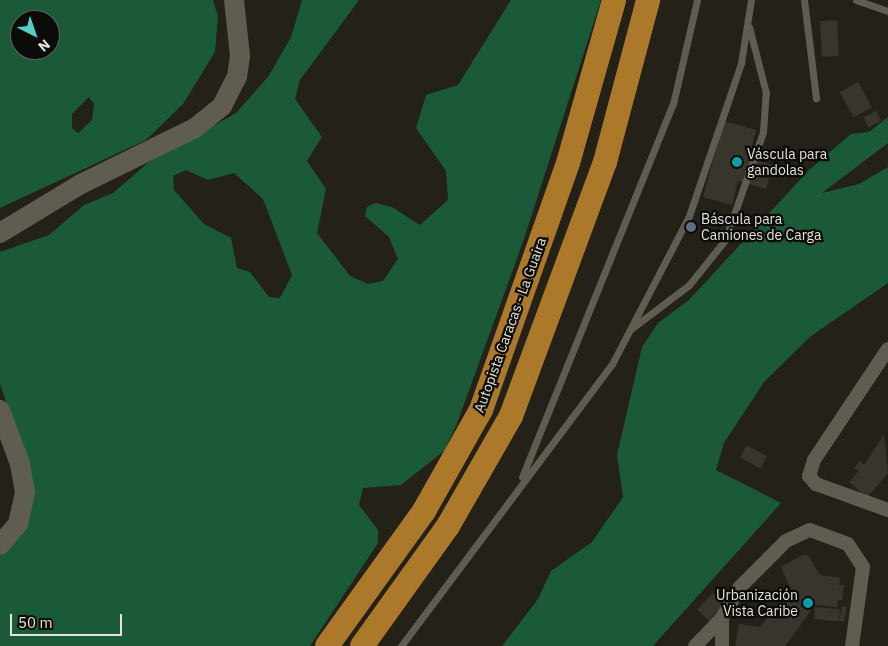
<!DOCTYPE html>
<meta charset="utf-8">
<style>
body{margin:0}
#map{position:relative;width:888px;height:646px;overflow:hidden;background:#242119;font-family:"IBM Plex Sans",sans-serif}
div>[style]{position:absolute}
.forest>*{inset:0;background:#1a5a38}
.building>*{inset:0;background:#38362c;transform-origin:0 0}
.service>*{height:7px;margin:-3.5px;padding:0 3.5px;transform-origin:3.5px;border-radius:3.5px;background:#5f5c52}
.minor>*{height:14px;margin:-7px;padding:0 7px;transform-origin:7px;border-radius:7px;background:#5f5c52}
.secondary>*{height:20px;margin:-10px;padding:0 10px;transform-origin:10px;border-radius:10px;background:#5f5c52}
.trunk>*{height:24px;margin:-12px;padding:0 12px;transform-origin:12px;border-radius:12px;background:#ac792a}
.dots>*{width:14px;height:14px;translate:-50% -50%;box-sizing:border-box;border:2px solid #0c0b07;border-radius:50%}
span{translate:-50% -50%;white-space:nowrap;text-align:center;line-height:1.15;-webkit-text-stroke:4.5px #0c0b07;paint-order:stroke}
.poi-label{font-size:14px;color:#e3e2dc}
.left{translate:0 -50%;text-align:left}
.right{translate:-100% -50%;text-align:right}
.street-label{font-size:14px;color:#e3e2dc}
.north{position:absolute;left:10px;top:10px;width:50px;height:50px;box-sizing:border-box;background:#0c0b07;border:1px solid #62615c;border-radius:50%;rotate:139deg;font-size:14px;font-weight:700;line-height:20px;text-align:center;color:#e3e2dc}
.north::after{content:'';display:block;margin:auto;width:18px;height:22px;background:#55cec6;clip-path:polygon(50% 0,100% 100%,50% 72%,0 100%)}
.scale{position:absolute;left:10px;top:614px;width:112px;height:22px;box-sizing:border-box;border:2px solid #e3e2dc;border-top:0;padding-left:6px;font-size:15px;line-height:18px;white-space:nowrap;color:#e3e2dc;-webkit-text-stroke:4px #0c0b07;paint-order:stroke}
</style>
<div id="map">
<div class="forest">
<div style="clip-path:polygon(evenodd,0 0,213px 0,218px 16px,215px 52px,183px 104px,146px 140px,0 208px,0 0,20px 20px,50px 20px,50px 50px,20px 50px,20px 20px,0 0,89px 97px,94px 104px,92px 120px,78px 133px,72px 128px,72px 114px,89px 97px)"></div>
<div style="clip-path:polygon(evenodd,302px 0,359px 0,300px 80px,295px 99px,322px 137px,307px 161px,326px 189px,317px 233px,350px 276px,368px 284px,383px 281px,398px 259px,389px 237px,365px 216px,367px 207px,376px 203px,392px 207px,420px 225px,448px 200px,446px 171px,416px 128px,426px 95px,458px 85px,511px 0,601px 0,523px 242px,456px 426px,444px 451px,401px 485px,363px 488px,359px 505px,378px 530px,378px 543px,310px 646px,0 646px,0 548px,30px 471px,0 384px,0 252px,49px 235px,84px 205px,113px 193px,149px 162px,236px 113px,268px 77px,291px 37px,302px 0,186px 170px,208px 180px,234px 173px,263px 199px,292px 275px,280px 298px,269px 297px,250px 272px,237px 268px,231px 238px,204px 224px,174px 190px,173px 176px,186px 170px)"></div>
<div style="clip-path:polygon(888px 117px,888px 143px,822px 193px,859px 184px,888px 167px,888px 283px,811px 336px,764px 382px,724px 443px,716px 470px,781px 503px,653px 646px,502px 646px,538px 599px,551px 571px,592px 542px,623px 497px,617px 455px,642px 347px,658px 323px,689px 300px,810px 169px,851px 134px,869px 132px)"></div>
</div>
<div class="building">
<div style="left:837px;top:20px;width:36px;height:17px;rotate:87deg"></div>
<div style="left:858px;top:82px;width:29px;height:21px;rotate:61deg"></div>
<div style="left:876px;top:111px;width:11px;height:14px;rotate:63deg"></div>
<div style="clip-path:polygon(724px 121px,756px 130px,749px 158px,773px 165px,766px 189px,738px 181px,732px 205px,703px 197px)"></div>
<div style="clip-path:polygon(884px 434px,888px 473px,867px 498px,849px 482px,859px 471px,854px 468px,860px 461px,864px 465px)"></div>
<div style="left:747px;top:445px;width:23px;height:14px;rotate:29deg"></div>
<div style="clip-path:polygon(802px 555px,808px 555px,820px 575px,840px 578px,839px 585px,844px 585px,842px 600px,838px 600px,837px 607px,815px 605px,785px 646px,735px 646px,739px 624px,760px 627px,790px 588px,781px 567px)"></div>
<div style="left:713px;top:593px;width:16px;height:23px;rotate:43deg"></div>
<div style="left:842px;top:606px;width:5px;height:15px;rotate:11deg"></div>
<div style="left:815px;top:607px;width:25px;height:12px;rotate:5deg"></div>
</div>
<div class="service">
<div style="left:804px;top:0;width:99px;rotate:83deg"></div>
<div style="left:856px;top:0;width:34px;rotate:19deg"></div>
<div style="left:631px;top:329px;width:73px;rotate:-37.2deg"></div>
<div style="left:689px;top:285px;width:58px;rotate:-51.3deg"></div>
<div style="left:725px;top:240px;width:114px;rotate:-70.6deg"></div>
<div style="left:763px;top:132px;width:39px;rotate:-86deg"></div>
<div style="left:766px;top:93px;width:68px;rotate:-104.4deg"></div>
<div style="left:522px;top:477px;width:402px;rotate:-68deg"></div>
<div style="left:673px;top:104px;width:107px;rotate:-77deg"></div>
<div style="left:401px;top:646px;width:352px;rotate:-53.2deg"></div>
<div style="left:612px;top:364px;width:167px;rotate:-62.5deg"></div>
<div style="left:689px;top:216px;width:162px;rotate:-71.2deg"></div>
<div style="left:741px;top:63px;width:64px;rotate:-81deg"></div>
</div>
<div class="minor">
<div style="left:888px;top:349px;width:133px;rotate:123.7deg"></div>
<div style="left:814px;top:460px;width:17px;rotate:107deg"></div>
<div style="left:809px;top:476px;width:11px;rotate:49deg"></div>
<div style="left:816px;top:484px;width:77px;rotate:19.9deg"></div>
<div style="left:695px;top:646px;width:39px;rotate:-46deg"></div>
<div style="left:722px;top:646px;width:28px;rotate:-90deg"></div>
<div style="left:722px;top:618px;width:36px;rotate:-60deg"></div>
<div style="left:740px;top:587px;width:65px;rotate:-45deg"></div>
<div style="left:786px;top:541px;width:26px;rotate:-25deg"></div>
<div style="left:810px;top:530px;width:40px;rotate:20.2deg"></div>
<div style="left:848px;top:544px;width:27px;rotate:57deg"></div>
<div style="left:863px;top:567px;width:80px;rotate:97.9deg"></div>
</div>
<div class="secondary">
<div style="left:0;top:233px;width:95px;rotate:-31.2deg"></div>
<div style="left:81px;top:184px;width:127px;rotate:-26.2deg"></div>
<div style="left:195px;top:128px;width:35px;rotate:-39deg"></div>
<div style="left:222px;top:106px;width:33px;rotate:-63deg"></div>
<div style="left:237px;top:77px;width:21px;rotate:-82deg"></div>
<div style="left:240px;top:56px;width:56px;rotate:-96.1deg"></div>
<div style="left:0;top:410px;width:58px;rotate:69.7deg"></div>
<div style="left:20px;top:464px;width:29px;rotate:80deg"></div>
<div style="left:25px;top:493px;width:32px;rotate:103deg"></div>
<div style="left:18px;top:524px;width:28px;rotate:131deg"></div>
</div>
<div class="trunk">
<div style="left:327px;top:646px;width:166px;rotate:-54.3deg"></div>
<div style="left:424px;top:511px;width:116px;rotate:-60.6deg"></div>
<div style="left:481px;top:410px;width:262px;rotate:-70.6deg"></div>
<div style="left:568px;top:163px;width:169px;rotate:-74.2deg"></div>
<div style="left:362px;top:646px;width:148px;rotate:-54.4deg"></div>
<div style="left:448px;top:526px;width:127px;rotate:-60.2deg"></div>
<div style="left:511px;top:416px;width:271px;rotate:-69.7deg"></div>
<div style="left:605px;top:162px;width:168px;rotate:-75.1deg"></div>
</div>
<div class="dots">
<div style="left:737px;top:162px;background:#0f9aa8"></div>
<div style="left:691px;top:227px;background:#5c6f8a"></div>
<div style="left:808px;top:603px;background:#0f9aa8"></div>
</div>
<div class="poi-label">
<span class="left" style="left:747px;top:162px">Váscula para<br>gandolas</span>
<span class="left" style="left:701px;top:227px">Báscula para<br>Camiones de Carga</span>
<span class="right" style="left:798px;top:603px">Urbanización<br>Vista Caribe</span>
</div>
<div class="street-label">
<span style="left:510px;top:325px;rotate:-70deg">Autopista Caracas - La Guaira</span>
</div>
<div class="north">N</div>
<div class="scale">50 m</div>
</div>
